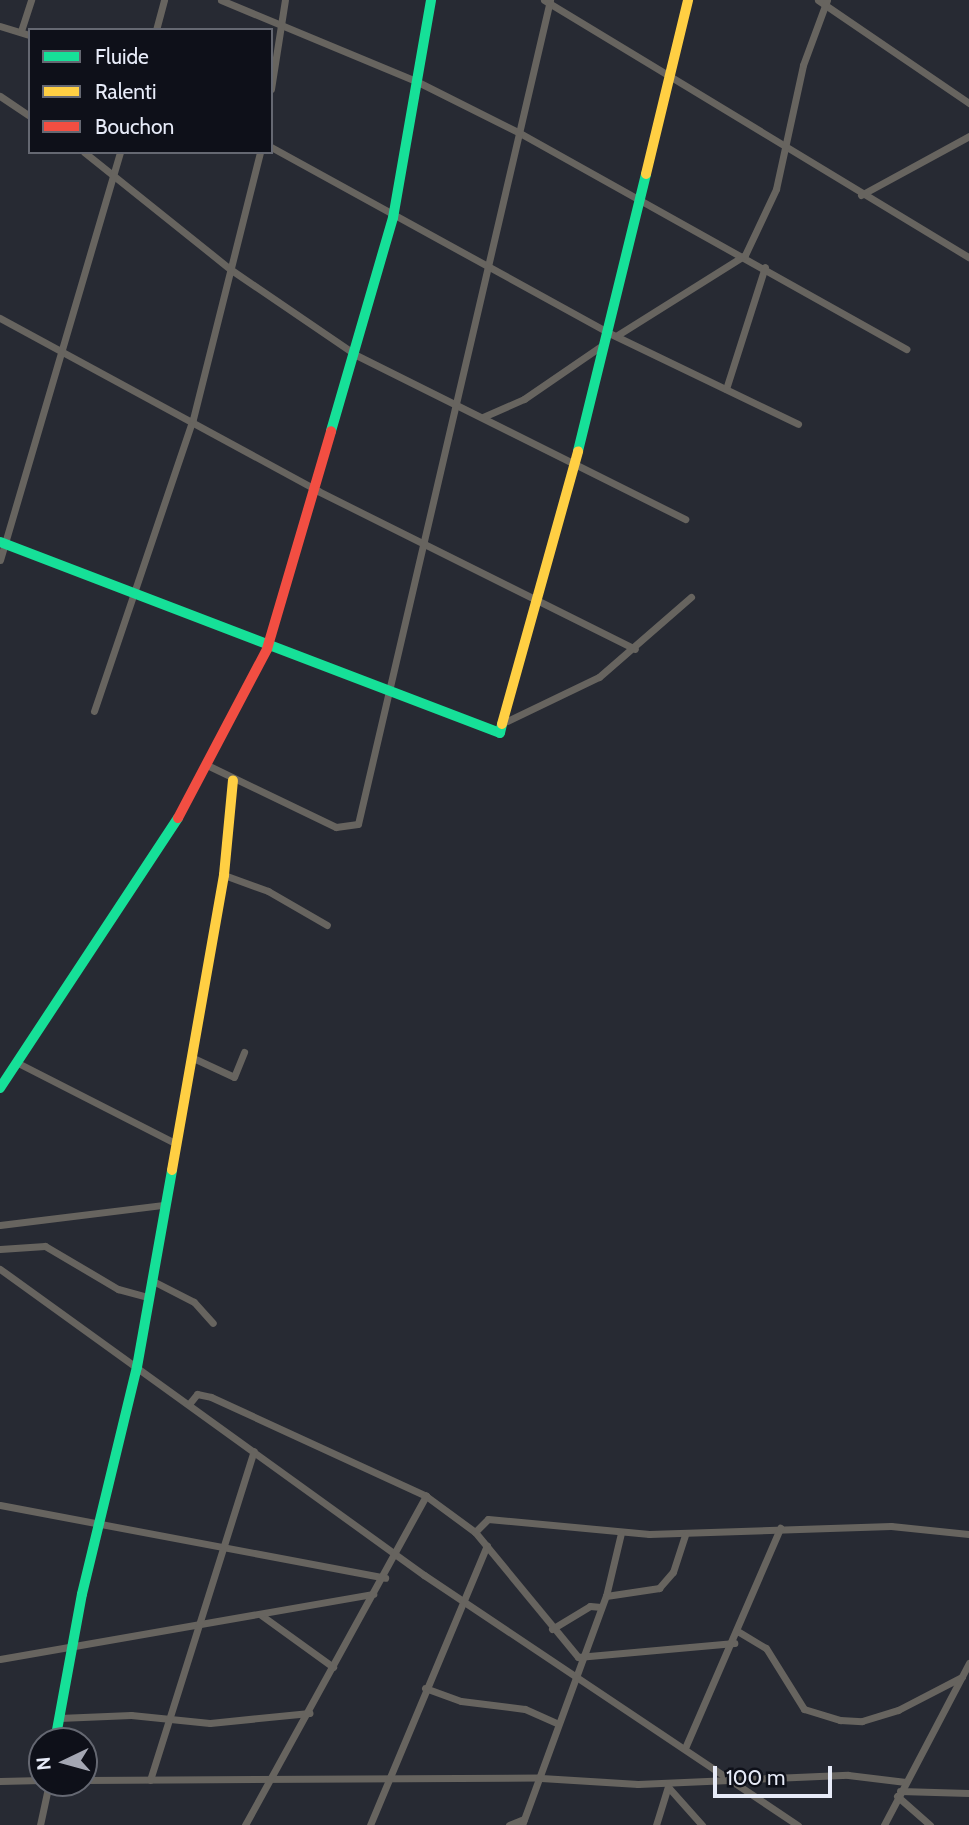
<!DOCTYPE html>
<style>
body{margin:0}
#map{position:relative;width:969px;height:1825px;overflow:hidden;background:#272a33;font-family:Cabin,sans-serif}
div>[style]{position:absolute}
.street>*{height:7px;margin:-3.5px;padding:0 3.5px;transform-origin:3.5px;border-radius:3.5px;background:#67645f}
.fast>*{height:10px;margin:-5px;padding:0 5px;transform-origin:5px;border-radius:5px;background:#16e098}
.slow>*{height:10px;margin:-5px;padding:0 5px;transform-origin:5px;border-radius:5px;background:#ffcf43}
.jam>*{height:10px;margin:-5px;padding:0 5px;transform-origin:5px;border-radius:5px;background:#f24e42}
span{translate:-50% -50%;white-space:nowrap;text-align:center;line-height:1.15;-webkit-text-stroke:7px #0e1019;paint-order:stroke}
.legend{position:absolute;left:28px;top:28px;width:245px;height:126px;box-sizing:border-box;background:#0e1019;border:2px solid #656872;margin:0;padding:9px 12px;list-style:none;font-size:21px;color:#e7ebf8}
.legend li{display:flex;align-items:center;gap:14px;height:35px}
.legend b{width:35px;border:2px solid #656872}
.north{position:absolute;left:28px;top:1727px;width:70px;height:70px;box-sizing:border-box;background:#0e1019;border:2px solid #656872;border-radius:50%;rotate:265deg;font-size:19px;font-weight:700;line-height:28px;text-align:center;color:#e7ebf8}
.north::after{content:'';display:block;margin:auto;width:24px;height:32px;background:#a4a7b3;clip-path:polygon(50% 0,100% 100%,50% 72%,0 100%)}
.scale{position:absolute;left:713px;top:1766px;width:119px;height:32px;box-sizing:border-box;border:4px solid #e7ebf8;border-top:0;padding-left:9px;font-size:21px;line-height:24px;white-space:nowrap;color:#e7ebf8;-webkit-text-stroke:5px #0e1019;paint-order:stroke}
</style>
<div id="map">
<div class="street">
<div style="left:221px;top:0;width:213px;rotate:22.6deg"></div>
<div style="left:418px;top:82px;width:112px;rotate:26.6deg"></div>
<div style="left:518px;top:132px;width:445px;rotate:29.2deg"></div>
<div style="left:544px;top:0;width:497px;rotate:31.2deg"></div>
<div style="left:818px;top:0;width:183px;rotate:34.3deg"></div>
<div style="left:0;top:26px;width:31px;rotate:17deg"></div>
<div style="left:156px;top:30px;width:31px;rotate:-75deg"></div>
<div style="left:21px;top:31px;width:33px;rotate:-72deg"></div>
<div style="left:271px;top:89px;width:90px;rotate:-81.1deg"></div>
<div style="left:0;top:96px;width:36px;rotate:34deg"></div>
<div style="left:271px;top:147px;width:384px;rotate:28.8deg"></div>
<div style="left:607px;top:332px;width:212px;rotate:25.7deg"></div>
<div style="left:84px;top:152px;width:187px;rotate:38.7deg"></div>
<div style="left:230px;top:269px;width:153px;rotate:34.3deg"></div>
<div style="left:356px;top:355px;width:368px;rotate:26.5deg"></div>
<div style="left:861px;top:195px;width:123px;rotate:-28.6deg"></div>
<div style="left:0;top:318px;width:362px;rotate:28.5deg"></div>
<div style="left:318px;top:491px;width:354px;rotate:26.5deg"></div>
<div style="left:616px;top:336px;width:152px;rotate:-32.1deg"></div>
<div style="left:745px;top:255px;width:73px;rotate:-64.8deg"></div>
<div style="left:776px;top:189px;width:127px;rotate:-77.7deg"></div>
<div style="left:803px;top:65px;width:69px;rotate:-69.7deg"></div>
<div style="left:726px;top:389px;width:128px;rotate:-72.3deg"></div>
<div style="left:483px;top:417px;width:45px;rotate:-23.7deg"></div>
<div style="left:524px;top:399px;width:97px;rotate:-34.5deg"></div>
<div style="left:0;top:560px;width:425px;rotate:-73.6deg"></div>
<div style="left:94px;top:711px;width:308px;rotate:-71.3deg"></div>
<div style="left:193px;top:419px;width:275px;rotate:-75.9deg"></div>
<div style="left:507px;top:721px;width:102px;rotate:-25.6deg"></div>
<div style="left:599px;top:677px;width:122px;rotate:-41deg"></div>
<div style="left:207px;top:765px;width:143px;rotate:25.7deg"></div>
<div style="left:336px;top:827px;width:22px;rotate:-8deg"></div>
<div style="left:358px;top:824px;width:846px;rotate:-76.88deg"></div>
<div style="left:224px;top:875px;width:47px;rotate:20deg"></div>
<div style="left:268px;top:891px;width:68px;rotate:30deg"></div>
<div style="left:191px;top:1057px;width:47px;rotate:24.9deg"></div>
<div style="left:234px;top:1077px;width:27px;rotate:-68deg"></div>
<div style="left:16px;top:1062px;width:178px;rotate:27deg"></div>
<div style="left:0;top:1225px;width:165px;rotate:-7deg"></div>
<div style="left:0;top:1249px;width:45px;rotate:-3.8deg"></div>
<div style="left:45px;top:1246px;width:85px;rotate:30.5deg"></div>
<div style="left:118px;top:1289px;width:30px;rotate:15deg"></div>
<div style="left:0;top:1269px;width:523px;rotate:35.82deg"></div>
<div style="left:424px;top:1575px;width:450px;rotate:33.8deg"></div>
<div style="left:151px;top:1280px;width:48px;rotate:27.1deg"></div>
<div style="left:194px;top:1302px;width:28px;rotate:48deg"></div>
<div style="left:189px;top:1404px;width:13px;rotate:-51deg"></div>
<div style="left:197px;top:1394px;width:14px;rotate:12deg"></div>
<div style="left:211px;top:1397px;width:237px;rotate:24.7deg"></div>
<div style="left:426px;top:1496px;width:61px;rotate:36.3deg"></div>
<div style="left:475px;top:1532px;width:162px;rotate:50.5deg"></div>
<div style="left:578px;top:1657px;width:157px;rotate:-5.1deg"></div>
<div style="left:0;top:1505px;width:392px;rotate:10.7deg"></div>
<div style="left:475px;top:1532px;width:18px;rotate:-45deg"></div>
<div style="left:488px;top:1519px;width:162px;rotate:5.3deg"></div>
<div style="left:649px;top:1534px;width:242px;rotate:-1.9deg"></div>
<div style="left:891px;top:1526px;width:78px;rotate:5.9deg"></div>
<div style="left:606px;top:1596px;width:54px;rotate:-8.6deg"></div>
<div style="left:659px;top:1588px;width:21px;rotate:-49deg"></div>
<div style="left:673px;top:1572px;width:39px;rotate:-72deg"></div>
<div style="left:261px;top:1615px;width:89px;rotate:35.8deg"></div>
<div style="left:552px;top:1629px;width:44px;rotate:-31.2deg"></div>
<div style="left:590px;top:1606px;width:11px;rotate:5deg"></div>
<div style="left:739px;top:1632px;width:31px;rotate:31deg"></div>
<div style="left:766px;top:1648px;width:72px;rotate:58.1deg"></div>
<div style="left:804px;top:1709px;width:38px;rotate:17deg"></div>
<div style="left:840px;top:1720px;width:22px;rotate:3deg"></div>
<div style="left:862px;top:1721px;width:38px;rotate:-17deg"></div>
<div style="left:898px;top:1710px;width:72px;rotate:-27.3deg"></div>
<div style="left:0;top:1659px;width:379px;rotate:-9.9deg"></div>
<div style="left:425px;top:1688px;width:38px;rotate:20deg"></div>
<div style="left:461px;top:1701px;width:64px;rotate:7.1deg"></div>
<div style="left:525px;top:1709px;width:36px;rotate:24deg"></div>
<div style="left:59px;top:1718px;width:72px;rotate:-2.4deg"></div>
<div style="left:131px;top:1715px;width:79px;rotate:5.8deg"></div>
<div style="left:210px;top:1723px;width:100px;rotate:-5.8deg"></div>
<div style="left:685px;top:1748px;width:240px;rotate:-66.6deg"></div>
<div style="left:84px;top:1780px;width:457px;rotate:-0.3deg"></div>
<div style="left:541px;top:1778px;width:97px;rotate:3.5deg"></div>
<div style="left:638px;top:1784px;width:210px;rotate:-2.5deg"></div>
<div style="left:848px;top:1775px;width:58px;rotate:6.9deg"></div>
<div style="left:150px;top:1780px;width:345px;rotate:-72.5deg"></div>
<div style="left:0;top:1781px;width:42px;rotate:-1.4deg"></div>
<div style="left:669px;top:1788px;width:50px;rotate:48.3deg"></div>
<div style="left:900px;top:1791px;width:69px;rotate:1.7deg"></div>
<div style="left:897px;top:1796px;width:44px;rotate:41.3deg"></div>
<div style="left:40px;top:1825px;width:43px;rotate:-77.9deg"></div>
<div style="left:245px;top:1825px;width:376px;rotate:-61.2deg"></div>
<div style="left:370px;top:1825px;width:303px;rotate:-67.3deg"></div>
<div style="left:509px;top:1825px;width:16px;rotate:-22deg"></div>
<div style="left:522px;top:1825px;width:244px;rotate:-69.9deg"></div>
<div style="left:606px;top:1596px;width:65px;rotate:-76.6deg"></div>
<div style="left:656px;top:1825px;width:44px;rotate:-72.8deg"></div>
<div style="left:884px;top:1825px;width:183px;rotate:-62.3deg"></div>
</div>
<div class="fast">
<div style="left:331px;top:431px;width:222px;rotate:-73.8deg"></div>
<div style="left:393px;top:218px;width:221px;rotate:-80.1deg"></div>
<div style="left:578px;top:451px;width:285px;rotate:-76.2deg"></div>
<div style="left:0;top:542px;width:535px;rotate:20.91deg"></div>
<div style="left:500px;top:733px;width:9px;rotate:-77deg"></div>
<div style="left:0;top:1088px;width:323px;rotate:-56.6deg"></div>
<div style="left:55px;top:1741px;width:149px;rotate:-79.6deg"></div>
<div style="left:82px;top:1594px;width:234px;rotate:-76.4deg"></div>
<div style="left:137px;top:1367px;width:200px;rotate:-79.9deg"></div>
</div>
<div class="slow">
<div style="left:646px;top:174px;width:179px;rotate:-76.4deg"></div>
<div style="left:502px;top:724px;width:283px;rotate:-74.4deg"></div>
<div style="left:172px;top:1170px;width:300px;rotate:-80deg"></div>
<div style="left:224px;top:875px;width:95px;rotate:-84.6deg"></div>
</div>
<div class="jam">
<div style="left:178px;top:818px;width:191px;rotate:-62.2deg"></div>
<div style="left:267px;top:649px;width:227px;rotate:-73.6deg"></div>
</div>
<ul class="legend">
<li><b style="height:9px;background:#16e098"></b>Fluide</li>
<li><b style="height:9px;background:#ffcf43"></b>Ralenti</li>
<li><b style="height:9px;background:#f24e42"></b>Bouchon</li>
</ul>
<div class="north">N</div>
<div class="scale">100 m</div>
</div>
